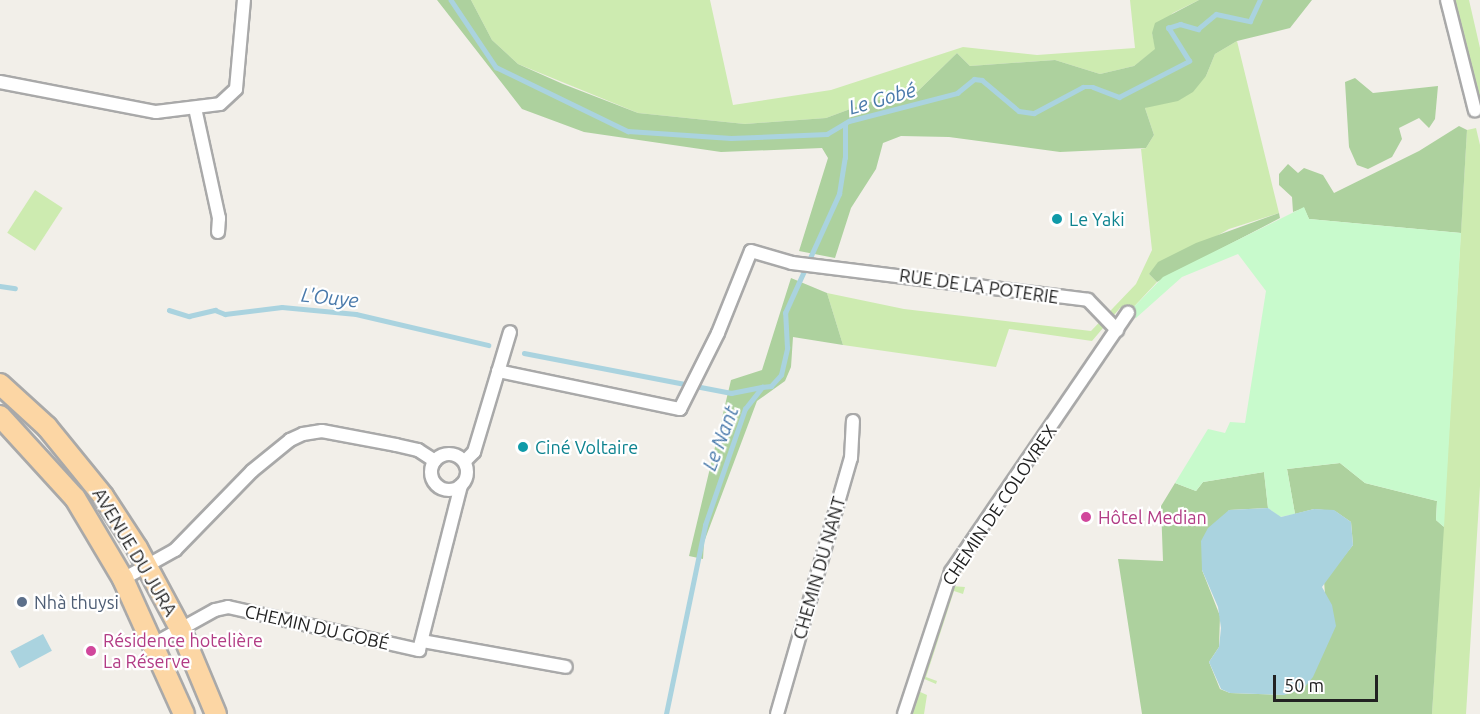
<!DOCTYPE html>
<meta charset="utf-8">
<style>
body{margin:0}
#map{position:relative;width:1480px;height:714px;overflow:hidden;background:#f2efe9;font-family:Ubuntu,sans-serif}
div>[style]{position:absolute}
.grass>*{inset:0;background:#cdebb0;transform-origin:0 0}
.forest>*{inset:0;background:#add19e}
.park>*{inset:0;background:#c8facc}
.water>*{inset:0;background:#aad3df;transform-origin:0 0}
.stream>*{height:4.5px;margin:-2.25px;padding:0 2.25px;transform-origin:2.25px;border-radius:2.25px;background:#aad3df}
.roads{filter:drop-shadow(2px 0 #a9a9a9) drop-shadow(-2px 0 #a9a9a9) drop-shadow(0 2px #a9a9a9) drop-shadow(0 -2px #a9a9a9)}
.street>*{height:12px;margin:-6px;padding:0 6px;transform-origin:6px;border-radius:6px;background:#fff}
.street>.ring{margin:-6px;padding:0;box-sizing:content-box;background:none;border:12px solid #fff;border-radius:50%}
.primary>*{height:20px;margin:-10px;padding:0 10px;transform-origin:10px;border-radius:10px;background:#fcd6a4}
.dots>*{width:16px;height:16px;translate:-50% -50%;box-sizing:border-box;border:3px solid #fff;border-radius:50%}
span{translate:-50% -50%;white-space:nowrap;text-align:center;line-height:1.15;-webkit-text-stroke:4.5px #fff;paint-order:stroke}
.culture-label{font-size:18px;color:#0d838f}
.left{translate:0 -50%;text-align:left}
.street-label{font-size:18px;color:#222}
.hotel-label{font-size:18px;color:#b23c85}
.service-label{font-size:18px;color:#4e5e75}
.water-label{font-size:20px;color:#4a7aab;font-style:italic}
.scale{position:absolute;left:1273px;top:675px;width:105px;height:27px;box-sizing:border-box;border:3px solid #222;border-top:0;padding-left:8px;font-size:18px;line-height:21px;white-space:nowrap;color:#222;-webkit-text-stroke:4px #fff;paint-order:stroke}
</style>
<div id="map">
<div class="grass">
<div style="clip-path:polygon(471px 0,710px 0,733px 105px,831px 90px,963px 47px,1037px 55px,1135px 48px,1130px 0,1199px 0,1173px 13px,1152px 33px,1156px 49px,1134px 66px,1100px 74px,1055px 60px,970px 66px,957px 53px,917px 92px,869px 102px,826px 118px,745px 124px,638px 113px,518px 64px,492px 40px)"></div>
<div style="clip-path:polygon(1452px 0,1469px 0,1480px 48px,1480px 115px)"></div>
<div style="clip-path:polygon(1237px 41px,1279px 213px,1229px 229px,1149px 274px,1157px 282px,1128px 313px,1120px 308px,1092px 341px,1009px 329px,996px 367px,843px 345px,827px 293px,904px 309px,1091px 331px,1136px 284px,1152px 250px,1141px 149px,1146px 148px,1154px 135px,1145px 108px,1206px 76px,1215px 54px)"></div>
<div style="clip-path:polygon(1476px 128px,1480px 145px,1480px 486px,1466px 714px,1432px 714px,1467px 130px)"></div>
<div style="left:35px;top:190px;width:33px;height:51px;rotate:33deg"></div>
<div style="clip-path:polygon(951px 586px,965px 587px,963px 594px,954px 591px,926px 677px,937px 681px,936px 684px,922px 678px)"></div>
<div style="clip-path:polygon(918px 691px,927px 695px,924px 714px,912px 714px)"></div>
</div>
<div class="forest">
<div style="clip-path:polygon(437px 0,471px 0,492px 40px,518px 64px,563px 84px,638px 113px,745px 124px,826px 118px,869px 102px,917px 92px,957px 53px,970px 66px,1055px 60px,1100px 74px,1134px 66px,1155px 49px,1152px 33px,1155px 23px,1199px 0,1312px 0,1290px 28px,1237px 41px,1215px 54px,1206px 76px,1193px 92px,1178px 101px,1145px 108px,1154px 135px,1146px 148px,1060px 152px,949px 137px,901px 136px,883px 143px,876px 169px,851px 208px,835px 258px,799px 251px,828px 158px,822px 148px,721px 152px,584px 132px,522px 109px)"></div>
<div style="clip-path:polygon(1355px 78px,1373px 93px,1438px 86px,1435px 119px,1429px 128px,1419px 118px,1399px 128px,1402px 139px,1392px 157px,1368px 169px,1357px 165px,1349px 147px,1345px 82px)"></div>
<div style="clip-path:polygon(1459px 126px,1467px 130px,1461px 233px,1309px 219px,1304px 208px,1293px 212px,1292px 197px,1279px 185px,1279px 174px,1288px 164px,1298px 173px,1304px 168px,1323px 175px,1334px 193px,1419px 151px)"></div>
<div style="clip-path:polygon(1279px 213px,1280px 218px,1157px 282px,1149px 274px,1158px 262px,1196px 243px)"></div>
<div style="clip-path:polygon(791px 278px,827px 293px,843px 345px,793px 337px,791px 367px,785px 381px,757px 401px,704px 542px,703px 559px,689px 556px,731px 380px,762px 370px)"></div>
<div style="clip-path:polygon(1340px 463px,1365px 483px,1437px 501px,1436px 520px,1444px 527px,1432px 714px,1142px 714px,1118px 559px,1163px 561px,1161px 506px,1175px 483px,1196px 491px,1203px 482px,1264px 472px,1268px 508px,1229px 510px,1202px 570px,1220px 616px,1219px 647px,1209px 662px,1220px 689px,1230px 693px,1284px 695px,1325px 594px,1324px 581px,1353px 545px,1351px 522px,1335px 511px,1314px 509px,1295px 514px,1287px 469px)"></div>
</div>
<div class="park">
<div style="clip-path:polygon(1304px 207px,1309px 219px,1461px 233px,1444px 527px,1436px 520px,1437px 501px,1365px 483px,1340px 463px,1287px 469px,1295px 514px,1280px 517px,1268px 508px,1264px 472px,1203px 482px,1196px 491px,1175px 483px,1208px 429px,1225px 433px,1230px 422px,1245px 423px,1266px 291px,1238px 254px,1182px 277px,1136px 318px,1128px 313px,1163px 277px)"></div>
</div>
<div class="water">
<div style="clip-path:polygon(1268px 508px,1281px 517px,1314px 509px,1334px 510px,1351px 522px,1353px 545px,1322px 587px,1332px 605px,1336px 626px,1313px 677px,1303px 689px,1284px 695px,1230px 693px,1221px 689px,1209px 662px,1219px 647px,1221px 628px,1218px 607px,1202px 570px,1201px 541px,1208px 528px,1229px 510px)"></div>
<div style="left:43px;top:634px;width:19px;height:37px;rotate:62deg"></div>
</div>
<div class="stream">
<div style="left:451px;top:0;width:81px;rotate:56.1deg"></div>
<div style="left:496px;top:67px;width:147px;rotate:25.9deg"></div>
<div style="left:628px;top:131px;width:103px;rotate:3.9deg"></div>
<div style="left:731px;top:138px;width:96px;rotate:-2.4deg"></div>
<div style="left:827px;top:134px;width:26px;rotate:-31deg"></div>
<div style="left:849px;top:121px;width:112px;rotate:-14.5deg"></div>
<div style="left:957px;top:93px;width:22px;rotate:-39deg"></div>
<div style="left:974px;top:79px;width:8px;rotate:7deg"></div>
<div style="left:982px;top:80px;width:48px;rotate:40deg"></div>
<div style="left:1019px;top:111px;width:15px;rotate:8deg"></div>
<div style="left:1034px;top:113px;width:55px;rotate:-28deg"></div>
<div style="left:1083px;top:87px;width:10px"></div>
<div style="left:1093px;top:87px;width:28px;rotate:21deg"></div>
<div style="left:1119px;top:97px;width:79px;rotate:-27.2deg"></div>
<div style="left:1189px;top:61px;width:39px;rotate:-122deg"></div>
<div style="left:1168px;top:28px;width:13px;rotate:-18deg"></div>
<div style="left:1180px;top:24px;width:19px;rotate:16deg"></div>
<div style="left:1198px;top:29px;width:23px;rotate:-40deg"></div>
<div style="left:1216px;top:14px;width:35px;rotate:12deg"></div>
<div style="left:1250px;top:21px;width:23px;rotate:-65deg"></div>
<div style="left:0;top:286px;width:15px;rotate:8deg"></div>
<div style="left:169px;top:310px;width:21px;rotate:17deg"></div>
<div style="left:189px;top:316px;width:27px;rotate:-13deg"></div>
<div style="left:215px;top:310px;width:11px;rotate:22deg"></div>
<div style="left:225px;top:314px;width:57px;rotate:-7deg"></div>
<div style="left:282px;top:307px;width:74px;rotate:5.4deg"></div>
<div style="left:356px;top:314px;width:136px;rotate:13.2deg"></div>
<div style="left:524px;top:353px;width:211px;rotate:10.9deg"></div>
<div style="left:731px;top:393px;width:32px;rotate:-11deg"></div>
<div style="left:666px;top:714px;width:193px;rotate:-78.3deg"></div>
<div style="left:705px;top:525px;width:123px;rotate:-71deg"></div>
<div style="left:745px;top:409px;width:28px;rotate:-52deg"></div>
<div style="left:762px;top:387px;width:9px;rotate:-6deg"></div>
<div style="left:771px;top:386px;width:15px;rotate:-48deg"></div>
<div style="left:781px;top:375px;width:28px;rotate:-77deg"></div>
<div style="left:787px;top:348px;width:35px;rotate:-93deg"></div>
<div style="left:785px;top:313px;width:131px;rotate:-65.6deg"></div>
<div style="left:839px;top:194px;width:36px;rotate:-81deg"></div>
<div style="left:845px;top:158px;width:34px;rotate:-90deg"></div>
</div>
<div class="roads">
<div class="street">
<div style="left:1447px;top:0;width:114px;rotate:75.8deg"></div>
<div style="left:0;top:82px;width:159px;rotate:10.9deg"></div>
<div style="left:156px;top:112px;width:64px;rotate:-7.1deg"></div>
<div style="left:220px;top:104px;width:22px;rotate:-43deg"></div>
<div style="left:236px;top:89px;width:89px;rotate:-84.9deg"></div>
<div style="left:195px;top:108px;width:113px;rotate:77.7deg"></div>
<div style="left:219px;top:218px;width:14px;rotate:94deg"></div>
<div style="left:498px;top:371px;width:186px;rotate:11.8deg"></div>
<div style="left:680px;top:409px;width:85px;rotate:-63.4deg"></div>
<div style="left:718px;top:333px;width:88px;rotate:-68.1deg"></div>
<div style="left:751px;top:251px;width:43px;rotate:16.3deg"></div>
<div style="left:792px;top:263px;width:298px;rotate:7.1deg"></div>
<div style="left:1088px;top:300px;width:42px;rotate:46deg"></div>
<div class="ring" style="left:431px;top:454px;width:24px;height:24px"></div>
<div style="left:465px;top:461px;width:13px;rotate:-45deg"></div>
<div style="left:474px;top:452px;width:125px;rotate:-73.3deg"></div>
<div style="left:123px;top:579px;width:60px;rotate:-29.1deg"></div>
<div style="left:175px;top:550px;width:110px;rotate:-45.7deg"></div>
<div style="left:252px;top:471px;width:49px;rotate:-39.2deg"></div>
<div style="left:290px;top:440px;width:14px;rotate:-25deg"></div>
<div style="left:303px;top:434px;width:19px;rotate:-9deg"></div>
<div style="left:322px;top:431px;width:75px;rotate:10.7deg"></div>
<div style="left:396px;top:445px;width:23px;rotate:13deg"></div>
<div style="left:418px;top:450px;width:20px;rotate:33deg"></div>
<div style="left:422px;top:641px;width:146px;rotate:10.2deg"></div>
<div style="left:152px;top:645px;width:72px;rotate:-29.1deg"></div>
<div style="left:215px;top:610px;width:13px;rotate:-13deg"></div>
<div style="left:228px;top:607px;width:196px;rotate:12.7deg"></div>
<div style="left:419px;top:650px;width:170px;rotate:-75.7deg"></div>
<div style="left:777px;top:714px;width:266px;rotate:-73.9deg"></div>
<div style="left:851px;top:458px;width:37px;rotate:-87deg"></div>
<div style="left:904px;top:714px;width:150px;rotate:-71.7deg"></div>
<div style="left:951px;top:572px;width:314px;rotate:-55.7deg"></div>
</div>
<div class="primary">
<div style="left:0;top:384px;width:64px;rotate:42.5deg"></div>
<div style="left:47px;top:427px;width:89px;rotate:50.9deg"></div>
<div style="left:103px;top:496px;width:62px;rotate:56.8deg"></div>
<div style="left:137px;top:548px;width:93px;rotate:61.8deg"></div>
<div style="left:181px;top:630px;width:91px;rotate:67.4deg"></div>
<div style="left:0;top:416px;width:111px;rotate:47.6deg"></div>
<div style="left:75px;top:498px;width:94px;rotate:59.3deg"></div>
<div style="left:123px;top:579px;width:148px;rotate:65.7deg"></div>
</div>
</div>
<div class="dots">
<div style="left:1057px;top:219px;background:#0f9aa8"></div>
<div style="left:523px;top:447px;background:#0f9aa8"></div>
<div style="left:1086px;top:517px;background:#d1479c"></div>
<div style="left:22px;top:602px;background:#5c6f8a"></div>
<div style="left:91px;top:651px;background:#d1479c"></div>
</div>
<div class="culture-label">
<span class="left" style="left:1069px;top:219px">Le Yaki</span>
<span class="left" style="left:535px;top:447px">Ciné Voltaire</span>
</div>
<div class="street-label">
<span style="left:979px;top:286px;rotate:8deg">RUE DE LA POTERIE</span>
<span style="left:999px;top:505px;rotate:-56deg">CHEMIN DE COLOVREX</span>
<span style="left:135px;top:552px;rotate:59deg">AVENUE DU JURA</span>
<span style="left:819px;top:568px;rotate:-74deg">CHEMIN DU NANT</span>
<span style="left:317px;top:627px;rotate:13deg">CHEMIN DU GOBÉ</span>
</div>
<div class="hotel-label">
<span class="left" style="left:1098px;top:517px">Hôtel Median</span>
<span class="left" style="left:103px;top:651px">Résidence hotelière<br>La Réserve</span>
</div>
<div class="service-label">
<span class="left" style="left:34px;top:602px">Nhà thuysi</span>
</div>
<div class="water-label">
<span style="left:882px;top:98px;rotate:-16deg">Le Gobé</span>
<span style="left:330px;top:297px;rotate:6deg">L'Ouye</span>
<span style="left:720px;top:438px;rotate:-69deg">Le Nant</span>
</div>
<div class="scale">50 m</div>
</div>
